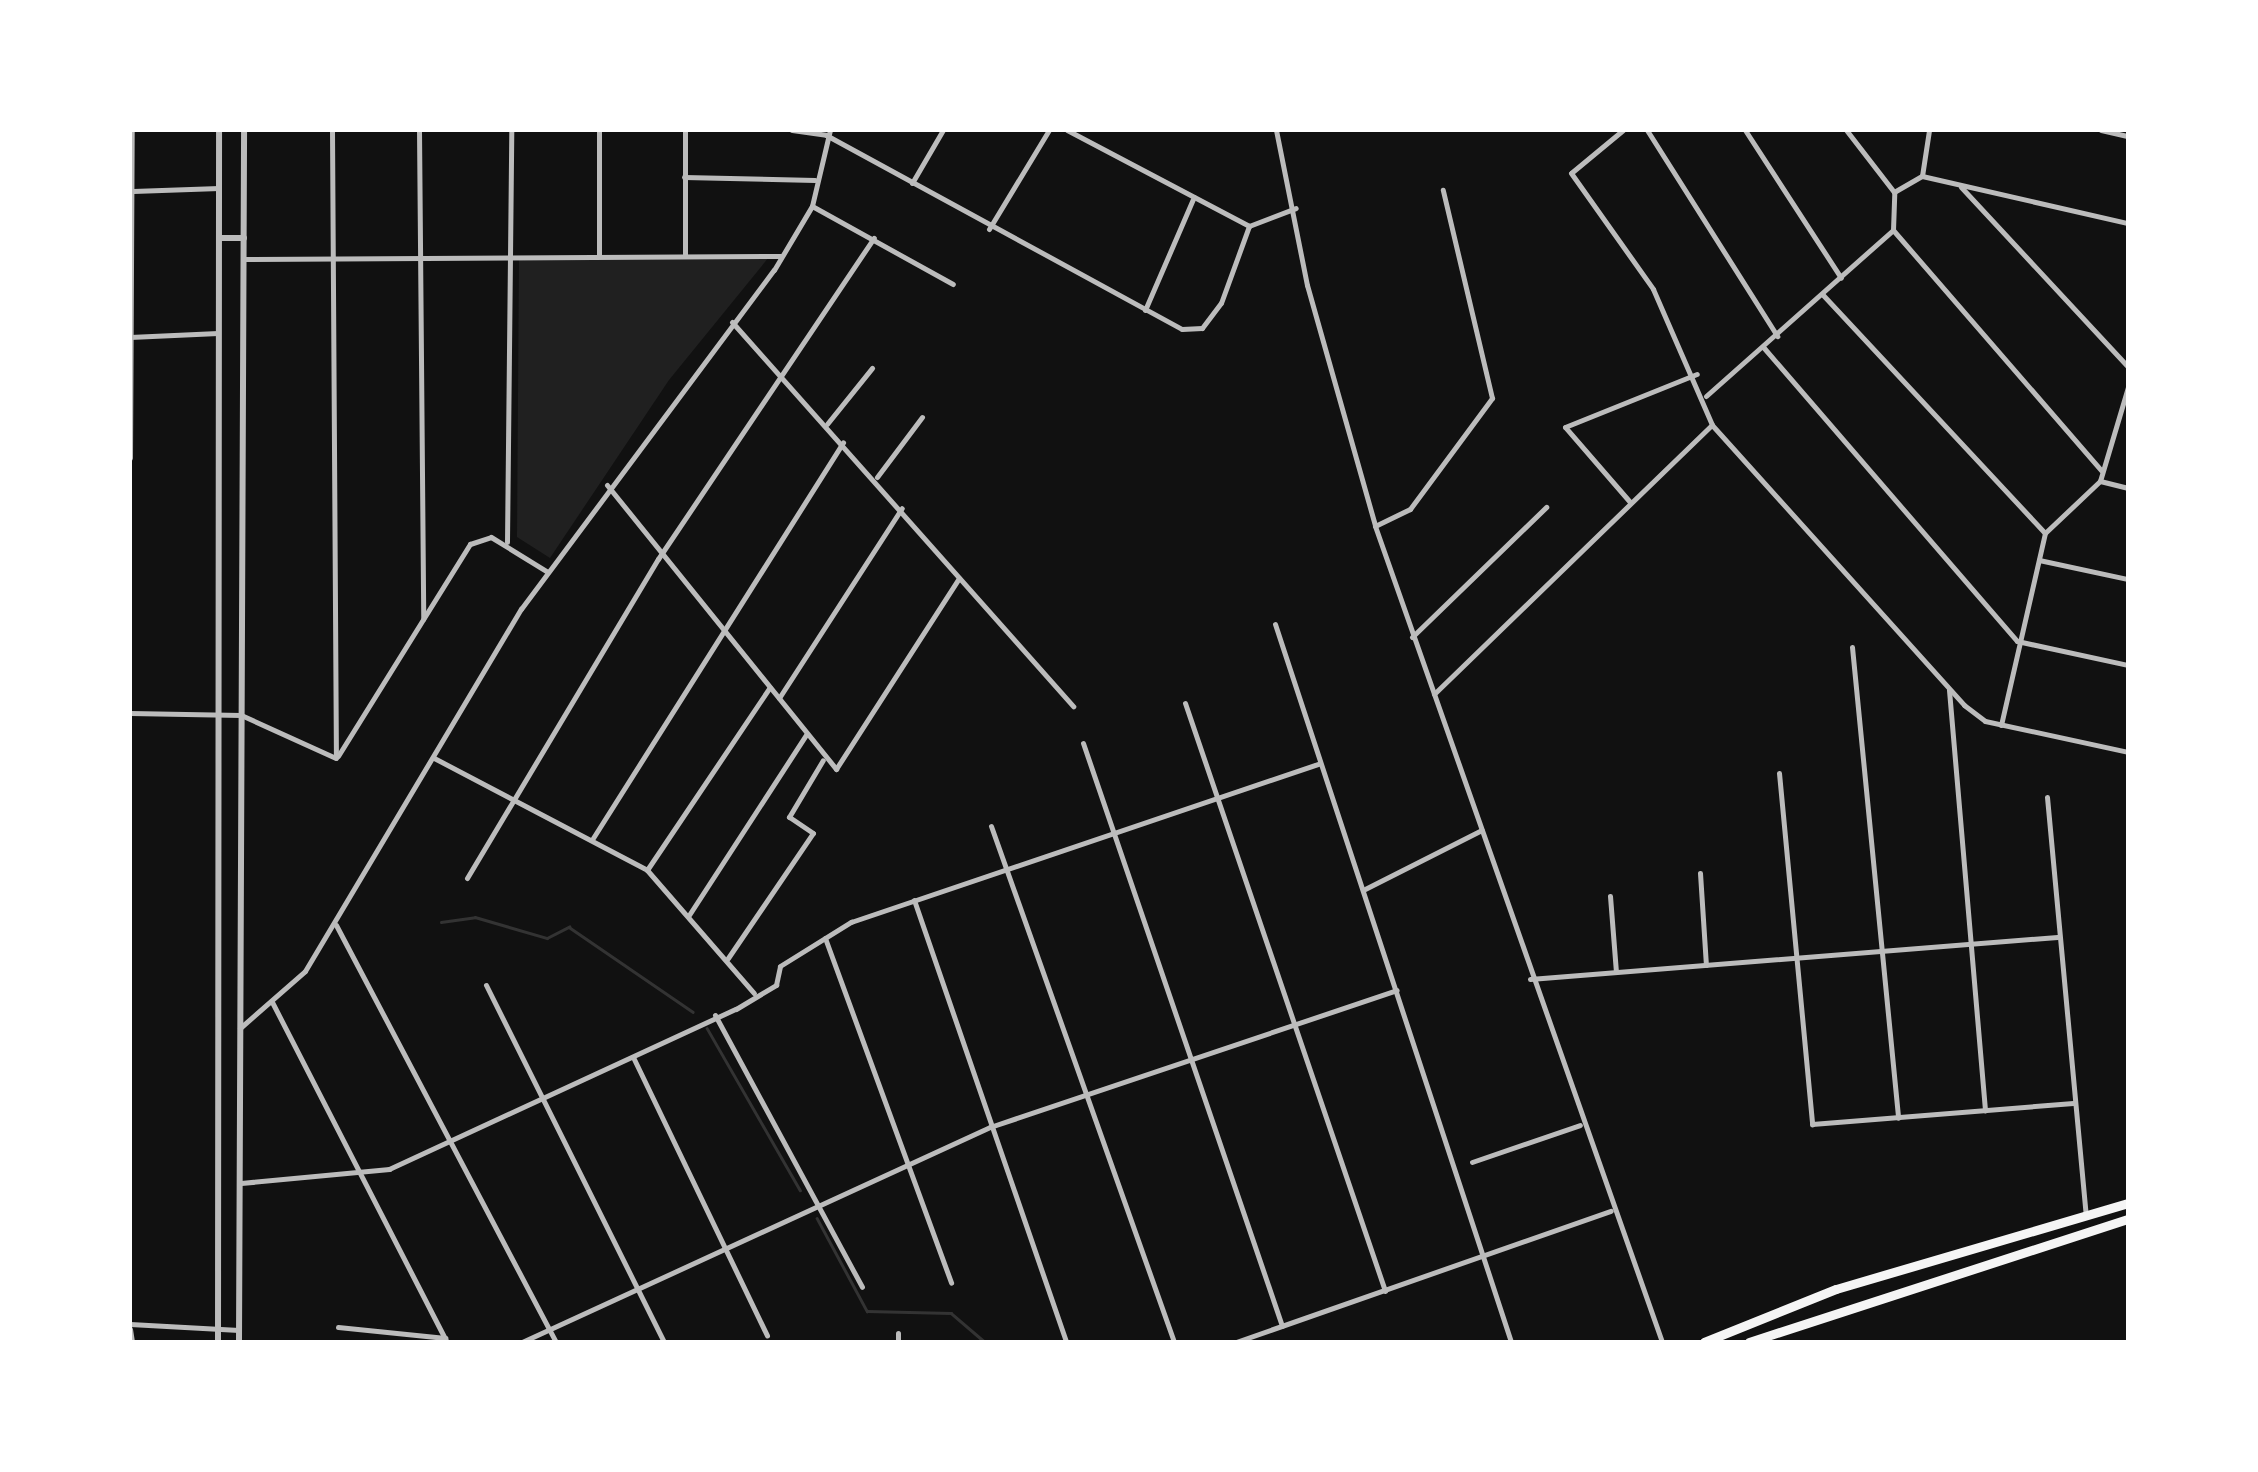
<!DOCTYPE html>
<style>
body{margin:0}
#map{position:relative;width:2258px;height:1472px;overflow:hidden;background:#111;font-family:"Asap Condensed",sans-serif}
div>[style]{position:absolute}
.green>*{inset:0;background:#202020}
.stream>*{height:2.5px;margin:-1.25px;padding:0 1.25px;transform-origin:1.25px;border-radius:1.25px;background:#333}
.minor>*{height:5px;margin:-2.5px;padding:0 2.5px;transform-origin:2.5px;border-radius:2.5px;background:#bcbcbc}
.tertiary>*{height:6px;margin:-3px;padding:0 3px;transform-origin:3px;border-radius:3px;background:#bcbcbc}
.trunk>*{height:9px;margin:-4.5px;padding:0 4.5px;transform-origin:4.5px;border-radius:4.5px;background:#f5f5f5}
span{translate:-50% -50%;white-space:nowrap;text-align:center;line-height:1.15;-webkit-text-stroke:10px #fff;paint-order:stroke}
.frame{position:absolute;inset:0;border:132px solid #fff;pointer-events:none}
</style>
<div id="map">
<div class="green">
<div style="clip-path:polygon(519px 257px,769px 257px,669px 380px,550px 558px,517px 537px)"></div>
</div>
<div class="stream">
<div style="left:441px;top:922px;width:34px;rotate:-8deg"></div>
<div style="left:475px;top:917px;width:75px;rotate:16.3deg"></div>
<div style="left:547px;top:938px;width:25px;rotate:-27deg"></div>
<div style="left:569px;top:927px;width:150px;rotate:34.4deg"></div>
<div style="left:707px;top:1028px;width:187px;rotate:60.1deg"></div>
<div style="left:817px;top:1218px;width:106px;rotate:61.7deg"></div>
<div style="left:867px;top:1311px;width:84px;rotate:1.4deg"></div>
<div style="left:951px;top:1313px;width:45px;rotate:40.5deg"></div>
</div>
<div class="minor">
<div style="left:332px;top:130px;width:628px;rotate:89.64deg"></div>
<div style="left:419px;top:130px;width:489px;rotate:89.5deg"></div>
<div style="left:792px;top:130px;width:34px;rotate:8deg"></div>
<div style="left:826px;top:135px;width:405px;rotate:28.6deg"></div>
<div style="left:1182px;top:329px;width:20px;rotate:-3deg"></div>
<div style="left:1202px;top:328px;width:31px;rotate:-53deg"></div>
<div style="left:1221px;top:303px;width:82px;rotate:-70deg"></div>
<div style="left:1249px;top:226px;width:50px;rotate:-21deg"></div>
<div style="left:1067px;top:130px;width:206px;rotate:27.8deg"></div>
<div style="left:1276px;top:130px;width:158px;rotate:78.7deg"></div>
<div style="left:1307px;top:285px;width:250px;rotate:74.2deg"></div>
<div style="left:1375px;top:526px;width:865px;rotate:70.62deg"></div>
<div style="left:1623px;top:130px;width:67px;rotate:140.4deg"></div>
<div style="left:1571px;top:173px;width:142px;rotate:54.7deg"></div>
<div style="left:1653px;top:289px;width:148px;rotate:66.5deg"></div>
<div style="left:1712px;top:425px;width:377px;rotate:48deg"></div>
<div style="left:1964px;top:705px;width:26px;rotate:37deg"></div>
<div style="left:1985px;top:721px;width:146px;rotate:12.2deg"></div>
<div style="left:1647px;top:130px;width:244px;rotate:57.7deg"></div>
<div style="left:1745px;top:130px;width:176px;rotate:57deg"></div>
<div style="left:2101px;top:130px;width:28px;rotate:13deg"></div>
<div style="left:1922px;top:176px;width:211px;rotate:12.9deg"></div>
<div style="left:684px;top:177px;width:131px;rotate:1.3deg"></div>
<div style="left:912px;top:183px;width:61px;rotate:-59.7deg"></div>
<div style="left:1961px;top:187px;width:246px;rotate:47.1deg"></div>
<div style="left:133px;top:191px;width:86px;rotate:-2deg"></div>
<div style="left:1894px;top:192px;width:32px;rotate:-30deg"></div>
<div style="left:1922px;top:176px;width:47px;rotate:-81.3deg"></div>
<div style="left:812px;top:206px;width:161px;rotate:29deg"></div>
<div style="left:989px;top:229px;width:116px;rotate:-58.8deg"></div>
<div style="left:1893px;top:230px;width:318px;rotate:49.1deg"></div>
<div style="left:685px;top:254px;width:124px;rotate:-90deg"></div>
<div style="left:599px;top:255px;width:125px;rotate:-90deg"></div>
<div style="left:244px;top:259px;width:537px;rotate:-0.32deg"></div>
<div style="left:1823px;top:295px;width:325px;rotate:47deg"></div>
<div style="left:1145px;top:310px;width:123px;rotate:-66.6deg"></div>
<div style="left:732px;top:322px;width:514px;rotate:48.39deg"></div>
<div style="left:130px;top:337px;width:88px;rotate:-2.6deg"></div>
<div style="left:1764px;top:348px;width:387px;rotate:49.2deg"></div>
<div style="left:2017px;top:641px;width:114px;rotate:12.2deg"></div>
<div style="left:1706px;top:396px;width:250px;rotate:-41.6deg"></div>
<div style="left:1893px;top:230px;width:38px;rotate:-88deg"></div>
<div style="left:1894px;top:192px;width:78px;rotate:-127.7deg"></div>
<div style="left:827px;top:424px;width:72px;rotate:-51.2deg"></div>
<div style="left:130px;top:458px;width:328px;rotate:-89.7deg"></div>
<div style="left:877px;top:477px;width:75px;rotate:-53.1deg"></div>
<div style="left:2100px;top:481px;width:29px;rotate:14deg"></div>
<div style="left:607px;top:485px;width:365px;rotate:51.1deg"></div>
<div style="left:836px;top:769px;width:227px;rotate:-57.2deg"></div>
<div style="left:1630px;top:502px;width:99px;rotate:-130.9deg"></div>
<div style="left:1565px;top:427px;width:142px;rotate:-21.9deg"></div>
<div style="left:1375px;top:526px;width:39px;rotate:-26deg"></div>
<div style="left:1410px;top:509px;width:138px;rotate:-53.5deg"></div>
<div style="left:1492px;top:398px;width:214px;rotate:-103.3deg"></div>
<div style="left:507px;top:542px;width:412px;rotate:-89.4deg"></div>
<div style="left:2039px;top:560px;width:91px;rotate:12.1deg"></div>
<div style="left:1275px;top:624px;width:756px;rotate:71.8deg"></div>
<div style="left:1412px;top:637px;width:187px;rotate:-44.1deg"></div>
<div style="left:1852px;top:647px;width:473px;rotate:84.4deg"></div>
<div style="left:1949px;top:690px;width:422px;rotate:85.1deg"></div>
<div style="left:1434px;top:694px;width:387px;rotate:-44.1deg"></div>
<div style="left:779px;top:698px;width:226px;rotate:-57.1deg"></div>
<div style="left:1185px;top:703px;width:621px;rotate:71.21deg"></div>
<div style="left:130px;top:713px;width:111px;rotate:1deg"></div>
<div style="left:241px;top:715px;width:104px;rotate:24.4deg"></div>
<div style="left:2001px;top:725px;width:197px;rotate:-77.1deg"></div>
<div style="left:2045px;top:533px;width:76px;rotate:-43.4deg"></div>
<div style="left:2100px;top:481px;width:98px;rotate:-73.4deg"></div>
<div style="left:1083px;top:743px;width:616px;rotate:71.15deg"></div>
<div style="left:338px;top:756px;width:250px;rotate:-58.1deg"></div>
<div style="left:470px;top:544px;width:22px;rotate:-18deg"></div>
<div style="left:491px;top:537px;width:65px;rotate:31.7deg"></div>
<div style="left:434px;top:758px;width:241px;rotate:27.7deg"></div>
<div style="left:647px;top:870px;width:163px;rotate:49deg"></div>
<div style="left:1779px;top:773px;width:353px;rotate:84.6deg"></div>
<div style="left:1812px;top:1124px;width:262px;rotate:-4.6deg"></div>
<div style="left:2047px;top:797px;width:420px;rotate:84.7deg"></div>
<div style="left:991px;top:826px;width:547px;rotate:70.47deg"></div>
<div style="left:593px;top:838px;width:468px;rotate:-57.7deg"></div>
<div style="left:647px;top:870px;width:220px;rotate:-56.1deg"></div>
<div style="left:1700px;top:873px;width:92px;rotate:86.3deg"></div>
<div style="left:467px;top:878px;width:372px;rotate:-59.1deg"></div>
<div style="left:658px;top:559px;width:387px;rotate:-56.1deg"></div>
<div style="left:1363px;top:890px;width:133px;rotate:-26.8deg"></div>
<div style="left:1610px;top:896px;width:76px;rotate:85.5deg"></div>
<div style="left:914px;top:900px;width:467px;rotate:71deg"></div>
<div style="left:689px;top:915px;width:215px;rotate:-57deg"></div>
<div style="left:336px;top:925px;width:471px;rotate:62.2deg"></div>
<div style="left:825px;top:938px;width:367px;rotate:69.9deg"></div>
<div style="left:728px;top:958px;width:151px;rotate:-55.8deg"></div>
<div style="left:813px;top:833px;width:29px;rotate:-146deg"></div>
<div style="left:789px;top:817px;width:66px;rotate:-59.2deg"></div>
<div style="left:1530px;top:979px;width:529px;rotate:-4.56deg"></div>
<div style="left:486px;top:985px;width:399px;rotate:63.5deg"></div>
<div style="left:272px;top:1002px;width:382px;rotate:62.8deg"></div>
<div style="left:715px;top:1015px;width:309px;rotate:61.6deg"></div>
<div style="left:240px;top:1028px;width:86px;rotate:-41.2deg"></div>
<div style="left:305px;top:971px;width:422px;rotate:-59.2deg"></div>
<div style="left:521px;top:609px;width:423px;rotate:-53.3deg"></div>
<div style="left:774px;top:270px;width:74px;rotate:-59.3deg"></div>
<div style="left:812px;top:206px;width:78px;rotate:-76.7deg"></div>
<div style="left:633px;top:1057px;width:309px;rotate:64.3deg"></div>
<div style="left:1472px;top:1162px;width:114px;rotate:-18.9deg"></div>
<div style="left:241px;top:1183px;width:149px;rotate:-5.4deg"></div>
<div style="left:389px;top:1169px;width:382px;rotate:-24.8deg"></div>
<div style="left:736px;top:1009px;width:47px;rotate:-31deg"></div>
<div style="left:776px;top:985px;width:19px;rotate:-78deg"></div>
<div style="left:780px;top:966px;width:84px;rotate:-31.8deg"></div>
<div style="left:851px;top:922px;width:495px;rotate:-18.7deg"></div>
<div style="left:130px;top:1324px;width:109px;rotate:3.2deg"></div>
<div style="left:338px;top:1327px;width:108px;rotate:5.9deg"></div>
<div style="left:130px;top:1329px;width:13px;rotate:81deg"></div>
<div style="left:898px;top:1333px;width:9px;rotate:90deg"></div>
<div style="left:522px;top:1342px;width:515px;rotate:-24.67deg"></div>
<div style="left:990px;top:1127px;width:429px;rotate:-18.6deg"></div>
<div style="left:1236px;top:1342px;width:397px;rotate:-19.3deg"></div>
</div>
<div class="tertiary">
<div style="left:220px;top:238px;width:24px"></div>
<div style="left:218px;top:1342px;width:1212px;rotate:-89.95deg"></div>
<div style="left:239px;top:1342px;width:1212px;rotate:-89.76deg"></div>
</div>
<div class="trunk">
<div style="left:1704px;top:1342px;width:142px;rotate:-21.9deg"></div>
<div style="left:1836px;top:1289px;width:304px;rotate:-16.4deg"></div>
<div style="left:1749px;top:1342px;width:398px;rotate:-18deg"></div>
</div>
<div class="frame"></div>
</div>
